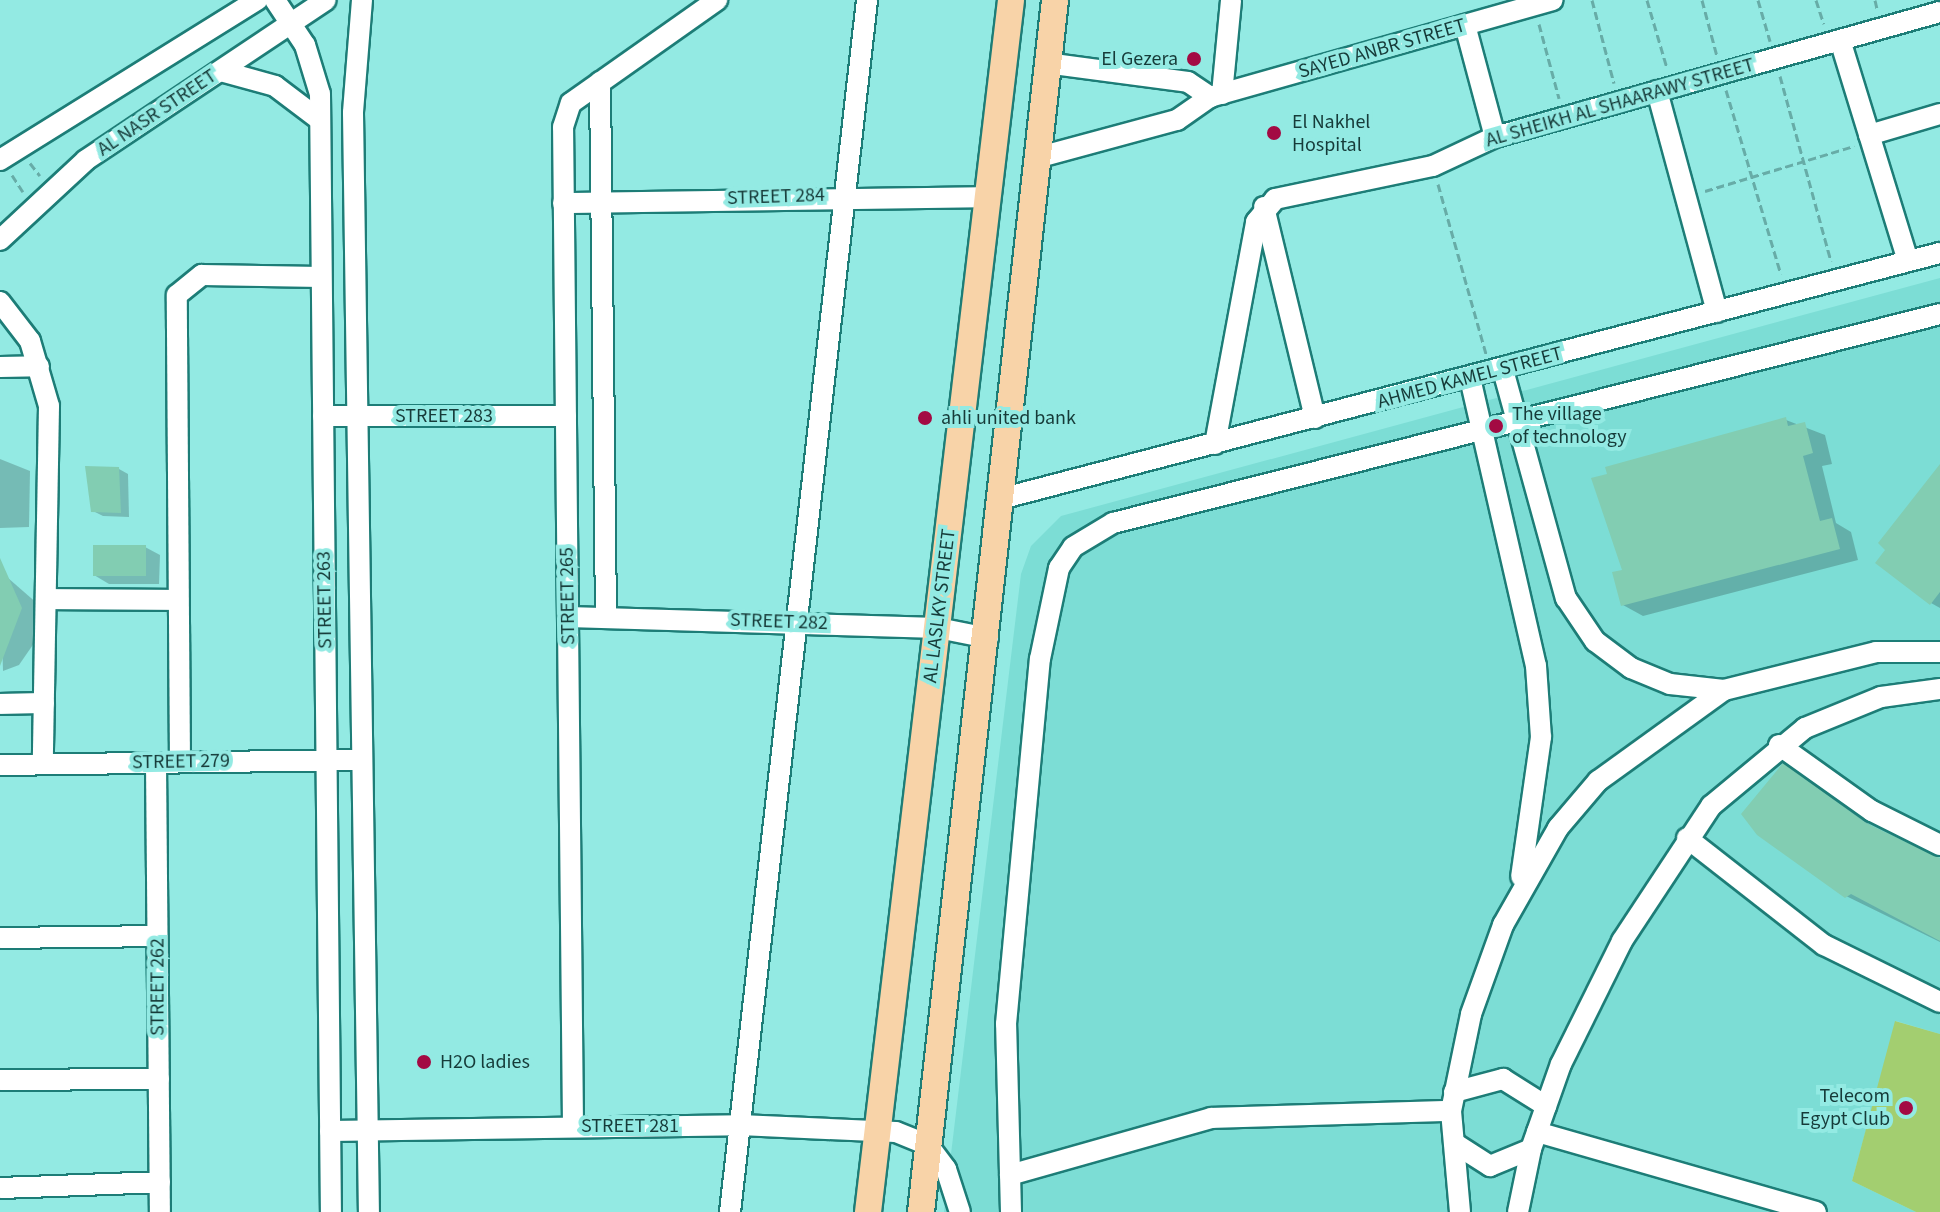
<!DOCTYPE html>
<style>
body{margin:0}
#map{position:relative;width:1940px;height:1212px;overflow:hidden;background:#93eae3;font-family:"Source Sans 3",sans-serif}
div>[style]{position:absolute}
.built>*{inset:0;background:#7cddd5}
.green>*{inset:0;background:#a3ce70}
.shadow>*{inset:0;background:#0003}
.building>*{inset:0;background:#82cdb2;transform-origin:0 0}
.path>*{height:3px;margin-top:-1.5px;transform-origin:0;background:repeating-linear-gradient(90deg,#67aca7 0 8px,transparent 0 12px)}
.roads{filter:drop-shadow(2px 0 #1d7d77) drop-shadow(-2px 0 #1d7d77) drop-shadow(0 2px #1d7d77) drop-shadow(0 -2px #1d7d77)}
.minor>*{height:20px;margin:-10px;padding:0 10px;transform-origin:10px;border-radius:10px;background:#fff}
.major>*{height:26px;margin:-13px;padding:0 13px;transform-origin:13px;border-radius:13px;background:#f8d3a8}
.dots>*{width:22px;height:22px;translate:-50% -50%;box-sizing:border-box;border:4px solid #93eae3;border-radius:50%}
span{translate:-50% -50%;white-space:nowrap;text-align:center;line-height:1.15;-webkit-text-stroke:8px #93eae3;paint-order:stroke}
.street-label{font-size:20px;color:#163b39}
.poi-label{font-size:20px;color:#163b39}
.right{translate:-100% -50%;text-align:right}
.left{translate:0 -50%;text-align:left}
</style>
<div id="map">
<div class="built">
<div style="clip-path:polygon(1940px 278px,1940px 1034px,1896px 1021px,1852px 1181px,1916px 1212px,944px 1212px,1021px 574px,1031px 546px,1061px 516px)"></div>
</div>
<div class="green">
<div style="clip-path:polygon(1895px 1021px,1940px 1034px,1940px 1212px,1916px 1212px,1852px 1181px)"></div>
</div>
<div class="shadow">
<div style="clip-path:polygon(1786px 420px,1825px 435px,1832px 464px,1822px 466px,1836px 523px,1851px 532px,1858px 560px,1643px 616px,1623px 605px,1625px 571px,1593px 480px)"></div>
<div style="clip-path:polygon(0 459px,30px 471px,29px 527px,0 528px)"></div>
<div style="clip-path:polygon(119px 469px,128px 474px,129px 517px,103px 516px,93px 511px)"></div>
<div style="clip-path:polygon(1940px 474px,1940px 608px,1931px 603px)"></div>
<div style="clip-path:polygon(145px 547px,160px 555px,159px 584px,109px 584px,94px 575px)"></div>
<div style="clip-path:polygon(0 571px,39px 605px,39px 636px,19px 665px,3px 671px)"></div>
<div style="clip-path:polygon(1803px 777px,1877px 830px,1940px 861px,1940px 942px,1846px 896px)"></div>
</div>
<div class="building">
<div style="clip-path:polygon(1786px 417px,1788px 426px,1805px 422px,1813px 453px,1803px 456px,1820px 521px,1832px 518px,1840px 549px,1621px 606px,1612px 572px,1622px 570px,1591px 478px,1607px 474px,1605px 467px)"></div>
<div style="clip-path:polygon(1940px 464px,1940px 592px,1930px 605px,1875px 563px,1885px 550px,1878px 543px)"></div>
<div style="clip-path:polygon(85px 466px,119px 467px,121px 513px,91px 512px)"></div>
<div style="left:93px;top:545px;width:53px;height:31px"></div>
<div style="clip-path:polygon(0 558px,22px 608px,0 666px)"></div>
<div style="clip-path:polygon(1783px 763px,1866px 823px,1940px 858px,1940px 941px,1851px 894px,1845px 898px,1757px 835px,1741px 814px)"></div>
</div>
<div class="path">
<div style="left:1592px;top:0;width:86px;rotate:75.2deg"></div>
<div style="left:1647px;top:0;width:71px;rotate:73.6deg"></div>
<div style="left:1702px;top:0;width:58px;rotate:75deg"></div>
<div style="left:1758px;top:0;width:43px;rotate:73.7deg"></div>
<div style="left:1816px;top:0;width:25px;rotate:72deg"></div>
<div style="left:1875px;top:0;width:9px;rotate:77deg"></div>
<div style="left:1539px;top:24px;width:77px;rotate:74.9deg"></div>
<div style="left:1780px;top:76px;width:192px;rotate:74.6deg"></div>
<div style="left:1726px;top:90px;width:192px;rotate:73.4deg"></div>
<div style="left:30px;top:163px;width:16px;rotate:52deg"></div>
<div style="left:12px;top:175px;width:20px;rotate:57deg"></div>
<div style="left:1438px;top:184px;width:177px;rotate:74.2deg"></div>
<div style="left:1705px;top:191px;width:156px;rotate:-16.8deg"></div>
</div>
<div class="roads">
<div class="minor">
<div style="left:275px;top:0;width:54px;rotate:56.3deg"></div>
<div style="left:305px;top:45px;width:51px;rotate:73deg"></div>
<div style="left:320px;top:94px;width:1118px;rotate:89.44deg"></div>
<div style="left:362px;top:0;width:113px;rotate:94.6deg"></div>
<div style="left:353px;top:113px;width:1099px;rotate:89.17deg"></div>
<div style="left:1465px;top:25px;width:116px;rotate:75deg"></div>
<div style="left:1840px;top:40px;width:231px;rotate:72.9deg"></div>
<div style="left:1046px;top:63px;width:143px;rotate:7.6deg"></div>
<div style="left:1188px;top:82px;width:27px;rotate:34deg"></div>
<div style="left:221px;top:71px;width:56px;rotate:15.5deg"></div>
<div style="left:275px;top:86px;width:56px;rotate:37.1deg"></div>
<div style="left:600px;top:82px;width:534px;rotate:89.36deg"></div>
<div style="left:1657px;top:91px;width:229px;rotate:74.8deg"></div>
<div style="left:1222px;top:94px;width:94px;rotate:-84.5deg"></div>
<div style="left:1869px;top:135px;width:74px;rotate:-16.5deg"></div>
<div style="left:1036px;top:158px;width:146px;rotate:-15.1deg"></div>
<div style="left:1177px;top:120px;width:40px;rotate:-34.9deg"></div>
<div style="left:1210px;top:97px;width:356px;rotate:-15.8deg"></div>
<div style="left:0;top:160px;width:303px;rotate:-31.9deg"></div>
<div style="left:563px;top:203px;width:425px;rotate:-0.8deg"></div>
<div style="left:1264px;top:207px;width:217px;rotate:76.4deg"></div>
<div style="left:0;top:240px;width:117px;rotate:-42.9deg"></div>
<div style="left:86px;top:160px;width:288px;rotate:-33.7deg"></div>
<div style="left:0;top:302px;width:49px;rotate:52.4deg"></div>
<div style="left:30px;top:341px;width:68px;rotate:73.7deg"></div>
<div style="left:49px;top:406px;width:358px;rotate:91deg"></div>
<div style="left:0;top:367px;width:39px;rotate:-1deg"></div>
<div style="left:1503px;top:370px;width:237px;rotate:74.6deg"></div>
<div style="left:1566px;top:598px;width:52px;rotate:56deg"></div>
<div style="left:1595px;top:641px;width:45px;rotate:36.9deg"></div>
<div style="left:1631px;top:668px;width:42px;rotate:22.3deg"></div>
<div style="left:1670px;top:684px;width:54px;rotate:6.3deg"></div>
<div style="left:1470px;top:378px;width:295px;rotate:77.1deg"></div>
<div style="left:1536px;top:666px;width:71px;rotate:86deg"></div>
<div style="left:1541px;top:737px;width:141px;rotate:98.1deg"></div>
<div style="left:323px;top:416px;width:243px"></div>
<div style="left:1215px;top:444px;width:226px;rotate:-79.5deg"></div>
<div style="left:1256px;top:222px;width:30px;rotate:-50deg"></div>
<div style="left:1275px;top:199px;width:161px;rotate:-11.8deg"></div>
<div style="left:1433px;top:166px;width:68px;rotate:-25.1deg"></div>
<div style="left:1495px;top:137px;width:462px;rotate:-15.7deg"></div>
<div style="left:1000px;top:499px;width:972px;rotate:-14.67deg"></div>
<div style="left:46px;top:599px;width:131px;rotate:0.4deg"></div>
<div style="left:568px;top:617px;width:370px;rotate:1.7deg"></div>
<div style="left:938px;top:628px;width:51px;rotate:11.3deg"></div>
<div style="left:0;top:704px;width:44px;rotate:-1.3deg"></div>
<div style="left:1779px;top:745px;width:114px;rotate:35.4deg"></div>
<div style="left:1872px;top:811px;width:76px;rotate:26.6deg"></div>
<div style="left:180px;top:762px;width:467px;rotate:-90.4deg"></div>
<div style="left:177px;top:295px;width:32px;rotate:-39deg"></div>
<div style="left:202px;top:275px;width:119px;rotate:1deg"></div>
<div style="left:156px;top:763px;width:449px;rotate:89.5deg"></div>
<div style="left:0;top:765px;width:362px;rotate:-0.8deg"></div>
<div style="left:1687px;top:838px;width:174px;rotate:38deg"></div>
<div style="left:1824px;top:945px;width:129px;rotate:26.2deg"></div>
<div style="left:0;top:938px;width:157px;rotate:-0.7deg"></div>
<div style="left:0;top:1080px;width:159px;rotate:-0.4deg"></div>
<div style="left:1454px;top:1092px;width:51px;rotate:-14.9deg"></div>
<div style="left:1503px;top:1079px;width:51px;rotate:32.1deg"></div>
<div style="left:573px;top:1126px;width:999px;rotate:-90.57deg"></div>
<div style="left:563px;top:127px;width:25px;rotate:-72deg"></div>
<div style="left:571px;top:103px;width:179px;rotate:-35.2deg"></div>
<div style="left:330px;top:1131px;width:410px;rotate:-0.8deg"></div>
<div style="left:740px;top:1125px;width:156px;rotate:2.6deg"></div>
<div style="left:896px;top:1132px;width:35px;rotate:22deg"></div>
<div style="left:928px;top:1145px;width:30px;rotate:53deg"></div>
<div style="left:946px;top:1169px;width:45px;rotate:72deg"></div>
<div style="left:1537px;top:1132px;width:290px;rotate:16deg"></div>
<div style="left:1454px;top:1143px;width:43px;rotate:32.6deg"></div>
<div style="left:1490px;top:1166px;width:44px;rotate:-22.5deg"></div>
<div style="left:1010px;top:1175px;width:209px;rotate:-15.8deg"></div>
<div style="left:1211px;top:1118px;width:240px;rotate:-1.7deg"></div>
<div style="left:0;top:1188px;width:160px;rotate:-2.1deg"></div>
<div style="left:730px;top:1212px;width:1220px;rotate:-83.55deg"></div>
<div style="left:1011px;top:1212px;width:188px;rotate:-91.5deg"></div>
<div style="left:1006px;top:1024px;width:367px;rotate:-84.7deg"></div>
<div style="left:1040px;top:659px;width:93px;rotate:-78.2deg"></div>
<div style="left:1059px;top:568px;width:25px;rotate:-56deg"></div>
<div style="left:1073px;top:547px;width:47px;rotate:-31deg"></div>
<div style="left:1113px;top:523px;width:853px;rotate:-14.18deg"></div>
<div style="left:1460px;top:1212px;width:101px;rotate:-95.1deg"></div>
<div style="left:1451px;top:1111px;width:99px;rotate:-78.3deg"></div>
<div style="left:1471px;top:1014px;width:95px;rotate:-70.2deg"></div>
<div style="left:1503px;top:925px;width:112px;rotate:-60.4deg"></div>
<div style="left:1558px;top:828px;width:62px;rotate:-49.6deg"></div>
<div style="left:1598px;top:781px;width:155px;rotate:-35.8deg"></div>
<div style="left:1724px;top:690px;width:157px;rotate:-14deg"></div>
<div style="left:1876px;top:652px;width:64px"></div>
<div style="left:1518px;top:1212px;width:64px;rotate:-78.3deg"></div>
<div style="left:1531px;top:1149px;width:90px;rotate:-70.6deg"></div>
<div style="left:1561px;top:1064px;width:137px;rotate:-63.6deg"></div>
<div style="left:1622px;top:941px;width:162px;rotate:-56.6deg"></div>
<div style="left:1711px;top:806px;width:122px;rotate:-39.7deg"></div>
<div style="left:1805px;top:728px;width:82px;rotate:-22.2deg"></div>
<div style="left:1881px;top:697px;width:60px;rotate:-7.7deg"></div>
</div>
<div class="major">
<div style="left:868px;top:1212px;width:1220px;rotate:-83.27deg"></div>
<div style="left:921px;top:1212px;width:1219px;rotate:-83.69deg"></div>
</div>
</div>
<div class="dots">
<div style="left:1194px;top:59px;background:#a30a43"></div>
<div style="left:1274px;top:133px;background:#a30a43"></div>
<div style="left:925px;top:418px;background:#a30a43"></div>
<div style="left:1496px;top:426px;background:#a30a43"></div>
<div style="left:424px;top:1062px;background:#a30a43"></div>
<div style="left:1906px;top:1108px;background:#a30a43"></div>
</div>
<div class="street-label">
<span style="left:1382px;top:49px;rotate:-16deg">SAYED ANBR STREET</span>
<span style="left:1620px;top:103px;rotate:-16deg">AL SHEIKH AL SHAARAWY STREET</span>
<span style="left:157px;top:113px;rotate:-34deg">AL NASR STREET</span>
<span style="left:776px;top:197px;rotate:-2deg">STREET 284</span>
<span style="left:1470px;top:378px;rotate:-15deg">AHMED KAMEL STREET</span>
<span style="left:444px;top:416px">STREET 283</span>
<span style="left:568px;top:596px;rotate:-91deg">STREET 265</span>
<span style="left:325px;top:600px;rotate:-91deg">STREET 263</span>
<span style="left:940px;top:606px;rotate:-83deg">AL LASLKY STREET</span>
<span style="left:779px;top:622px;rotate:2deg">STREET 282</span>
<span style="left:181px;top:762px;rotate:-1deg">STREET 279</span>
<span style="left:158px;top:987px;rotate:-90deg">STREET 262</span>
<span style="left:630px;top:1126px">STREET 281</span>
</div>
<div class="poi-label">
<span class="right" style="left:1178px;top:59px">El Gezera</span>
<span class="left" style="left:1292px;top:134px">El Nakhel<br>Hospital</span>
<span class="left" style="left:1512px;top:426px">The village<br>of technology</span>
<span class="left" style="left:941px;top:418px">ahli united bank</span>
<span class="left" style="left:440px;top:1062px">H2O ladies</span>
<span class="right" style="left:1890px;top:1108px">Telecom<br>Egypt Club</span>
</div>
</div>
